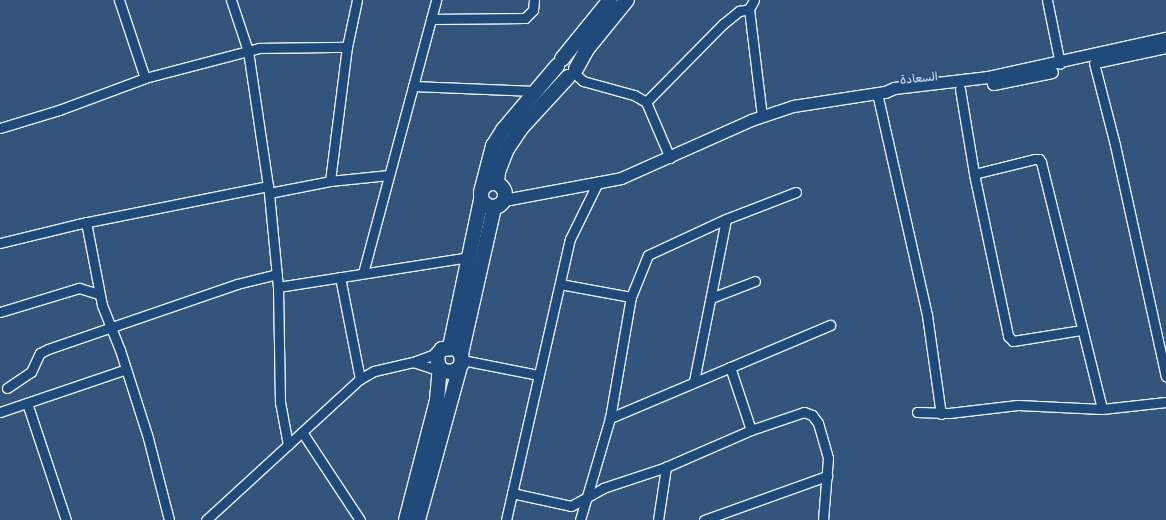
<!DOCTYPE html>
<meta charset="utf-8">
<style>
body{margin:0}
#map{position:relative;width:1166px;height:520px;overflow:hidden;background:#33557c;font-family:Dekko,"Playpen Sans Arabic",sans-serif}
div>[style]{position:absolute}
.roads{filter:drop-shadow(1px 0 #e8f1f8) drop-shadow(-1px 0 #e8f1f8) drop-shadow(0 1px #e8f1f8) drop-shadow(0 -1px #e8f1f8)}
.minor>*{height:9px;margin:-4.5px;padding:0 4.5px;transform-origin:4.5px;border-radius:4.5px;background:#1f4a7a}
.tertiary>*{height:11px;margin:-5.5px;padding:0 5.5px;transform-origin:5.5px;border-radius:5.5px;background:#1f4a7a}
.primary>*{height:14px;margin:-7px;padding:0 7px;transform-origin:7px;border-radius:7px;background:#1f4a7a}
.primary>.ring{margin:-7px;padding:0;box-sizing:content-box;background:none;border:14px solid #1f4a7a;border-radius:50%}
span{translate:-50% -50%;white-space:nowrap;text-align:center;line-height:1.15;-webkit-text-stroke:3.5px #1f4a7a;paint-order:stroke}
.street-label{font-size:12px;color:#e8f1f8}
</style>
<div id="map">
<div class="roads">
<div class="minor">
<div style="left:119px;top:0;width:82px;rotate:71.6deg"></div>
<div style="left:1047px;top:0;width:65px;rotate:78.5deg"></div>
<div style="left:749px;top:9px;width:10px;rotate:-61deg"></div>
<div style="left:431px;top:19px;width:94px;rotate:-0.6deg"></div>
<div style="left:525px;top:18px;width:11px;rotate:-45deg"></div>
<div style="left:533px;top:10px;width:10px;rotate:-84deg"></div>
<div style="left:1094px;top:63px;width:85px;rotate:75.6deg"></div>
<div style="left:1115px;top:145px;width:237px;rotate:77.6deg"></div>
<div style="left:575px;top:74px;width:11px;rotate:41deg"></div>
<div style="left:583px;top:81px;width:53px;rotate:15.4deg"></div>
<div style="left:634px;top:95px;width:14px;rotate:30deg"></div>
<div style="left:646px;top:102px;width:61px;rotate:66.8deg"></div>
<div style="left:413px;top:86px;width:122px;rotate:2.3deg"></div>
<div style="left:960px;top:89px;width:86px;rotate:80.6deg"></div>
<div style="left:974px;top:174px;width:166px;rotate:78.1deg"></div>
<div style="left:1008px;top:336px;width:7px;rotate:45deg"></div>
<div style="left:1013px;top:341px;width:70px;rotate:-9.1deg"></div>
<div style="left:877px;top:93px;width:228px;rotate:77.3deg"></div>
<div style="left:927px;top:315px;width:100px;rotate:82deg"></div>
<div style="left:646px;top:102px;width:110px;rotate:-45.4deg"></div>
<div style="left:723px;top:24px;width:21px;rotate:-39deg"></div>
<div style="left:739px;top:11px;width:10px;rotate:-11deg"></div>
<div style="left:749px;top:9px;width:108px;rotate:83.1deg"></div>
<div style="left:0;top:128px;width:62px;rotate:-17deg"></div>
<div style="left:59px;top:110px;width:92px;rotate:-20.4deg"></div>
<div style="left:145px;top:78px;width:106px;rotate:-14.7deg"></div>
<div style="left:248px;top:51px;width:54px;rotate:-108.4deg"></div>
<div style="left:974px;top:174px;width:63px;rotate:-13.8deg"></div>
<div style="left:1035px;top:159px;width:4px"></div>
<div style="left:1039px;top:159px;width:4px;rotate:56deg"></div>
<div style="left:1041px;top:162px;width:254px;rotate:76.1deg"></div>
<div style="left:330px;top:181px;width:135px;rotate:-82.8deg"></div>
<div style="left:347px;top:47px;width:48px;rotate:-78deg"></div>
<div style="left:269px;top:193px;width:62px;rotate:-11.1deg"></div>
<div style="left:330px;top:181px;width:59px;rotate:-5.8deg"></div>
<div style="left:86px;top:222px;width:85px;rotate:79.1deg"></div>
<div style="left:102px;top:305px;width:48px;rotate:68.2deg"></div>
<div style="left:120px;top:350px;width:92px;rotate:72.3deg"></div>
<div style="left:148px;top:438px;width:85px;rotate:75.6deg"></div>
<div style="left:0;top:243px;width:80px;rotate:-13.7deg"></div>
<div style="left:78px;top:224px;width:194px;rotate:-11.3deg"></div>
<div style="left:363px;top:273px;width:283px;rotate:-75deg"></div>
<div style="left:340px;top:277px;width:104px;rotate:78.9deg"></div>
<div style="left:560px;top:284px;width:72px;rotate:10.4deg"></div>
<div style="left:278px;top:287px;width:193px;rotate:-8.9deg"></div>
<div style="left:711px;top:298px;width:47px;rotate:-21.1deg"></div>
<div style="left:0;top:312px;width:83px;rotate:-16.9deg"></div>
<div style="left:79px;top:288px;width:21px;rotate:17deg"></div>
<div style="left:462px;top:360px;width:77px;rotate:11.2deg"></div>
<div style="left:413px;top:362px;width:20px;rotate:18deg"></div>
<div style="left:432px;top:368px;width:7px;rotate:-27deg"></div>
<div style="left:730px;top:367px;width:66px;rotate:71.6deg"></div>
<div style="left:694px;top:381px;width:165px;rotate:-78.8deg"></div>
<div style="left:7px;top:388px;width:29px;rotate:-34deg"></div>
<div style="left:31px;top:372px;width:21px;rotate:-65deg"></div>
<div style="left:40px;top:353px;width:9px;rotate:-27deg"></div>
<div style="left:48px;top:349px;width:200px;rotate:-19deg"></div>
<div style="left:237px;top:284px;width:41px;rotate:-14deg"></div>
<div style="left:27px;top:403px;width:123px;rotate:71.6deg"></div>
<div style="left:0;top:412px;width:133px;rotate:-18.8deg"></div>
<div style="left:917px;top:412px;width:32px;rotate:2deg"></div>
<div style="left:949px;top:413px;width:69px;rotate:-6.6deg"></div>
<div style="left:1018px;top:405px;width:84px;rotate:2.7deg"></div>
<div style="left:1102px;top:409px;width:64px;rotate:-6.2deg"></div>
<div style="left:610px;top:418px;width:239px;rotate:-22.9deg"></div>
<div style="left:302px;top:432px;width:105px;rotate:56.6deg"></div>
<div style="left:288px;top:445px;width:44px;rotate:-100.5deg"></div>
<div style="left:280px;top:402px;width:115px;rotate:-91deg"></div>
<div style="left:278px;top:287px;width:94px;rotate:-95.5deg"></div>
<div style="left:269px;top:193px;width:144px;rotate:-98.4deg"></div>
<div style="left:248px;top:51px;width:11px;rotate:-15deg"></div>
<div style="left:259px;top:48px;width:88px;rotate:-0.7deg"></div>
<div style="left:512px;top:493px;width:60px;rotate:12.4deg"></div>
<div style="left:571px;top:506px;width:37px;rotate:-29deg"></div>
<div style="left:603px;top:488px;width:66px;rotate:-18.4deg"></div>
<div style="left:666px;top:467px;width:93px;rotate:-23.5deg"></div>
<div style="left:751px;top:430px;width:56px;rotate:-18.8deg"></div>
<div style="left:804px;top:412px;width:9px;rotate:21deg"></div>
<div style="left:812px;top:415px;width:10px;rotate:53deg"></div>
<div style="left:818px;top:423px;width:36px;rotate:74deg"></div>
<div style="left:828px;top:458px;width:62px;rotate:94.6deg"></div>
<div style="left:206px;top:520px;width:209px;rotate:-42.5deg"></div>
<div style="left:360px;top:379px;width:16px;rotate:-30deg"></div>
<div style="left:374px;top:371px;width:40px;rotate:-13deg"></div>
<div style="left:413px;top:362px;width:27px;rotate:-20deg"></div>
<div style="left:506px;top:520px;width:288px;rotate:-77.2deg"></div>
<div style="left:570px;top:239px;width:64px;rotate:-63.8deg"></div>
<div style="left:580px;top:520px;width:106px;rotate:-73.6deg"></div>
<div style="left:610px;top:418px;width:123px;rotate:-80.2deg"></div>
<div style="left:631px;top:297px;width:45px;rotate:-68deg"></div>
<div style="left:648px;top:255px;width:86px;rotate:-24.8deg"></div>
<div style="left:726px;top:219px;width:75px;rotate:-21.1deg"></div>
<div style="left:658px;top:520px;width:54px;rotate:-81.4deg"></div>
<div style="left:704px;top:520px;width:131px;rotate:-19.7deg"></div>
</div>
<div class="tertiary">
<div style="left:1100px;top:61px;width:67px;rotate:-12deg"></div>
<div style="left:993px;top:84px;width:60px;rotate:-11.5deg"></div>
<div style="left:504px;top:200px;width:119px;rotate:-10.6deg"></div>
<div style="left:621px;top:178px;width:142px;rotate:-24deg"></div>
<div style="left:751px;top:120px;width:44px;rotate:-18.4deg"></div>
<div style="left:793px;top:106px;width:93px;rotate:-8.7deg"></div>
<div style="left:885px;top:92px;width:10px;rotate:-24deg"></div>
<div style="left:894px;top:88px;width:95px;rotate:-6.7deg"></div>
<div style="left:988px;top:77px;width:182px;rotate:-12.4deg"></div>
</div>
<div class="primary">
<div style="left:562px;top:59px;width:76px;rotate:-50.9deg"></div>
<div style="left:576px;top:69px;width:23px;rotate:-61deg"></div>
<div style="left:587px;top:49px;width:63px;rotate:-50.8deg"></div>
<div class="ring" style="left:481px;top:183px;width:10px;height:10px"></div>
<div style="left:497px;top:183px;width:11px;rotate:-85deg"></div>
<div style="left:498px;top:172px;width:25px;rotate:-69deg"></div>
<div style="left:507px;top:149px;width:27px;rotate:-56deg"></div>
<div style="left:522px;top:127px;width:68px;rotate:-47.4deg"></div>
<div style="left:481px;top:192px;width:48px;rotate:-75.4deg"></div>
<div style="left:493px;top:146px;width:19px;rotate:-58deg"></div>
<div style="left:503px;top:130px;width:84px;rotate:-49.8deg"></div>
<div style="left:450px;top:347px;width:150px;rotate:-78.1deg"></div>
<div style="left:461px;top:354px;width:8px;rotate:-135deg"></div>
<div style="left:455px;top:348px;width:13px;rotate:176deg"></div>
<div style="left:442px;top:349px;width:8px;rotate:130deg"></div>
<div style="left:437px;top:355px;width:10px;rotate:84deg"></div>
<div style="left:438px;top:365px;width:8px;rotate:50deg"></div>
<div style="left:443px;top:371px;width:8px;rotate:7deg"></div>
<div style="left:451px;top:372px;width:8px;rotate:-23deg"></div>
<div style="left:458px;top:369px;width:7px;rotate:-56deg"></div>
<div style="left:462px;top:363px;width:9px;rotate:-96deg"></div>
<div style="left:461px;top:354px;width:151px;rotate:-77.3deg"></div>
<div style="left:406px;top:520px;width:124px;rotate:-75.5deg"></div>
<div style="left:437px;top:400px;width:32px;rotate:-85deg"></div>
<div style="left:418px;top:520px;width:160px;rotate:-74.7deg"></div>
</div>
</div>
<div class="street-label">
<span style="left:919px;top:80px;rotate:-6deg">السعادة</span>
</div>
</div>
